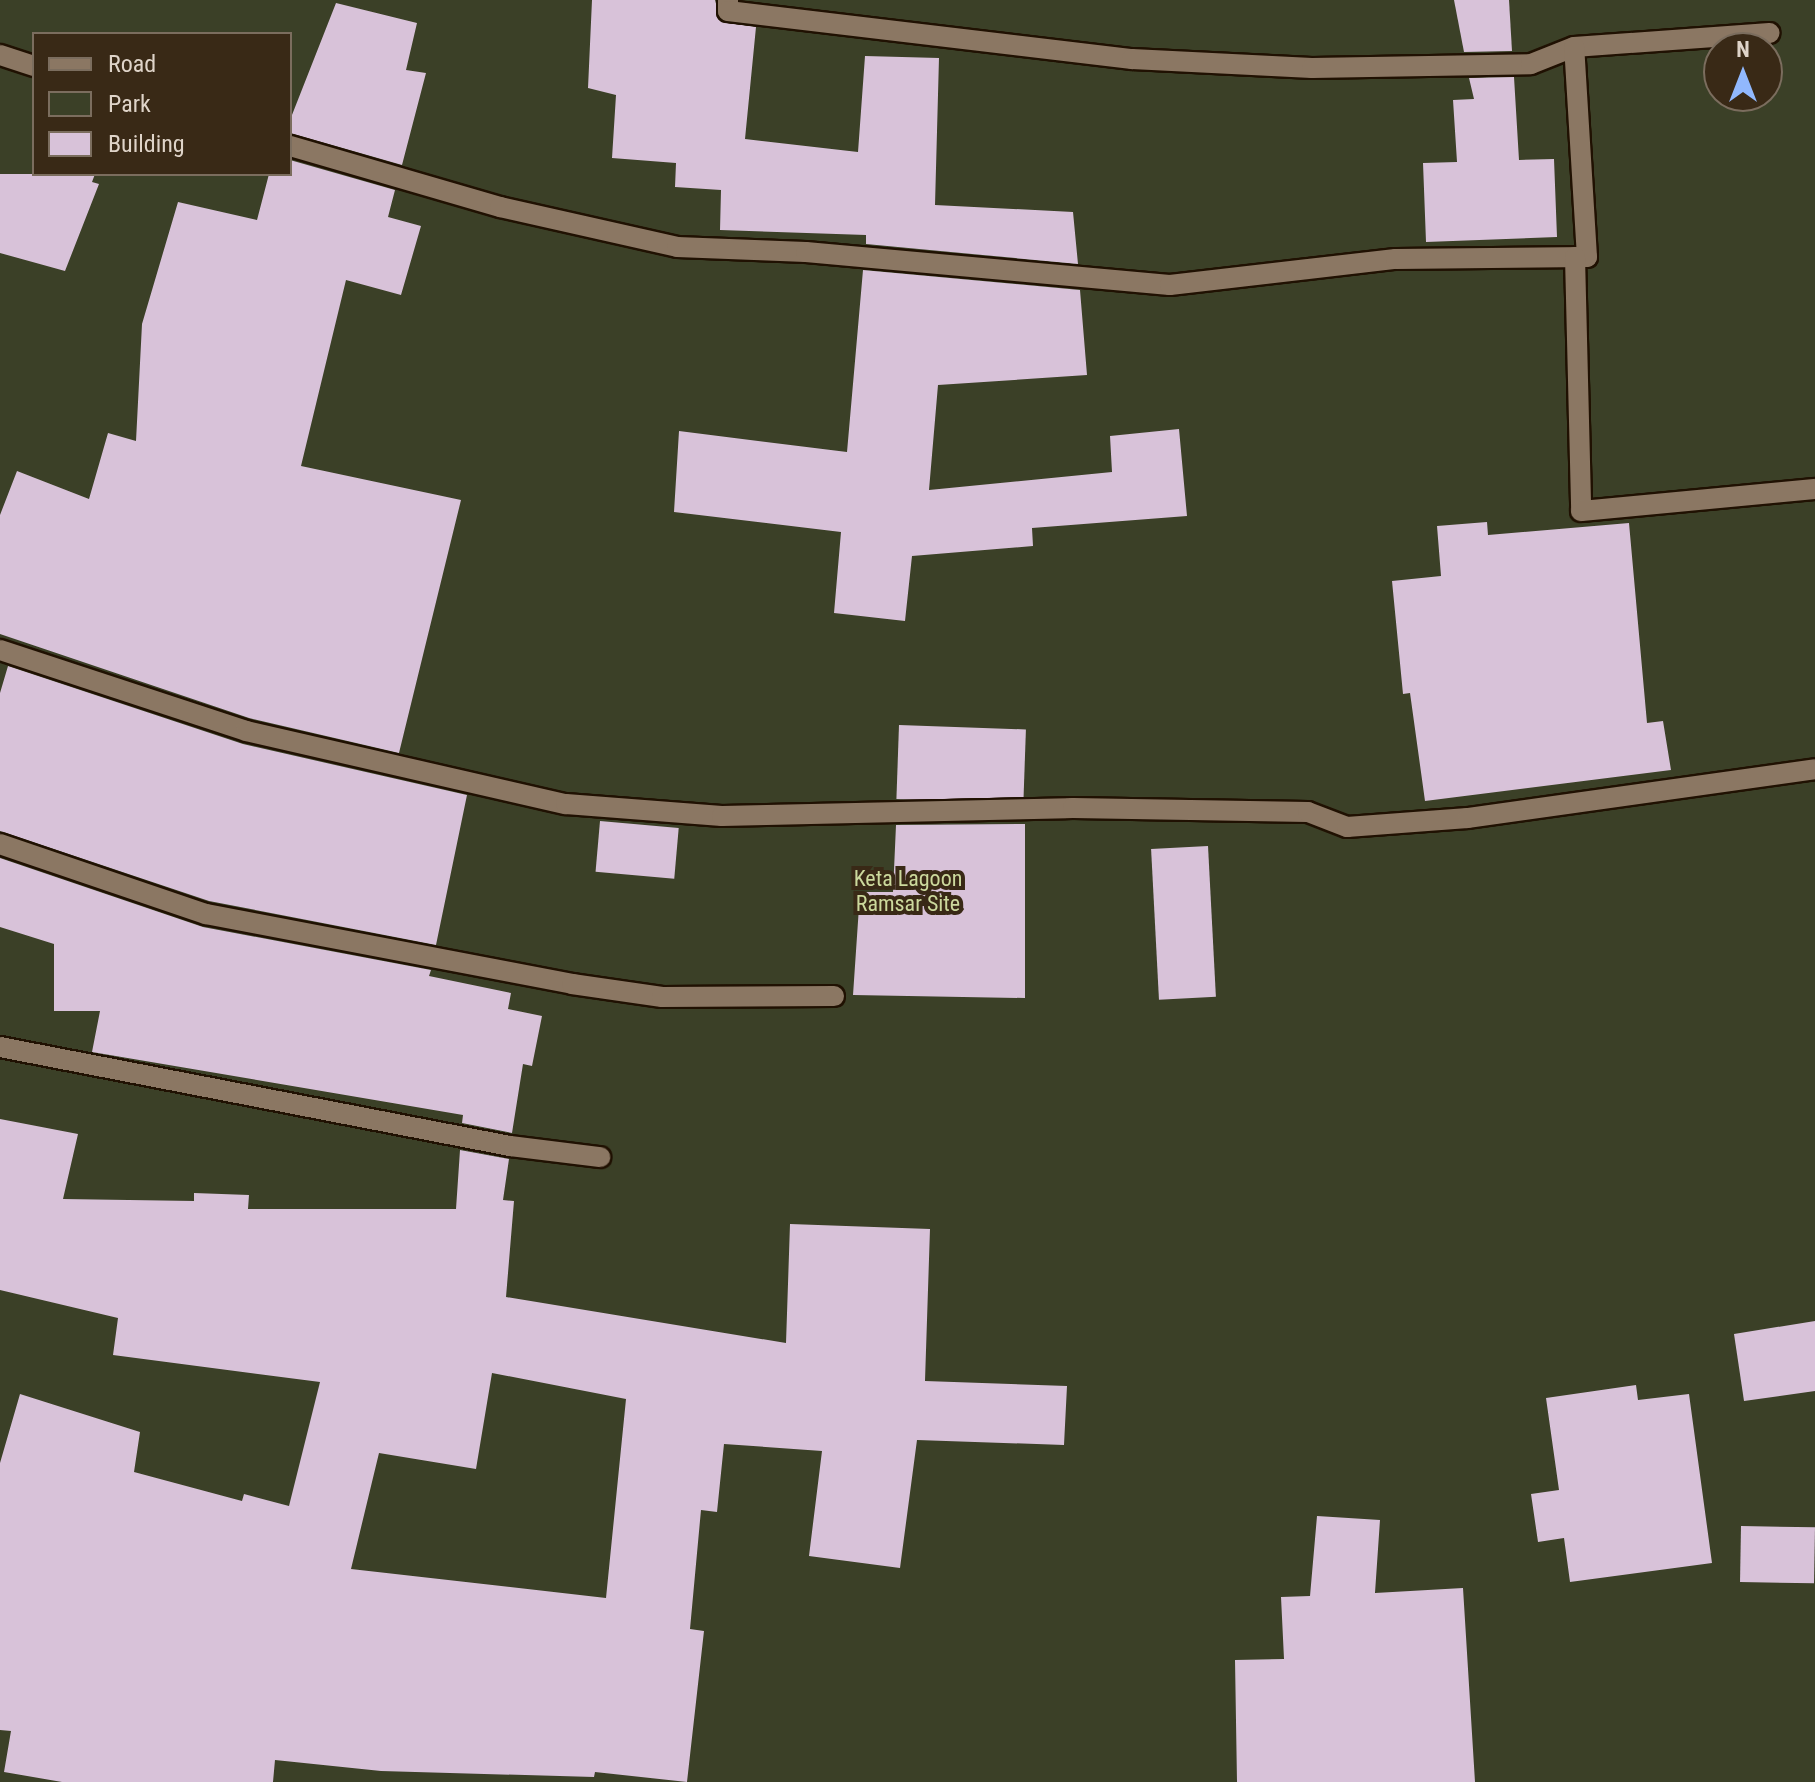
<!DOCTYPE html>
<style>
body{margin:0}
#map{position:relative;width:1815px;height:1782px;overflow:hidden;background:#392916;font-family:"Roboto Condensed",sans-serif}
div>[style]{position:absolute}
.green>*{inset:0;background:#3b4027}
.building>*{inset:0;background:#d8c2d9;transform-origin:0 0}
.roads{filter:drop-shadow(2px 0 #201102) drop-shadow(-2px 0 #201102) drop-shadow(0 2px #201102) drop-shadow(0 -2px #201102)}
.minor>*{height:20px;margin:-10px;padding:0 10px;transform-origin:10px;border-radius:10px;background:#8b7763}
span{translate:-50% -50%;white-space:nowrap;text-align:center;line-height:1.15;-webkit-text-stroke:8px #392916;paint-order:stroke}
.park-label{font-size:22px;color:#ccd99d}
.legend{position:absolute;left:32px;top:32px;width:260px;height:144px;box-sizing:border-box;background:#392916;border:2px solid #7b6d5e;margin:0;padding:10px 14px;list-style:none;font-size:24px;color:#dfd4c9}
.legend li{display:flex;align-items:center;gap:16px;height:40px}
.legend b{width:40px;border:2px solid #7b6d5e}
.north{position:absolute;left:1703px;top:32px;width:80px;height:80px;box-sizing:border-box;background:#392916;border:2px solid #7b6d5e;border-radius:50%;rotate:0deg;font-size:22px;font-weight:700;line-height:32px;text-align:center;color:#dfd4c9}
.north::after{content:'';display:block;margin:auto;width:28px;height:36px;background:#91b8fd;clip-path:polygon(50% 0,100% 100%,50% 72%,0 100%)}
</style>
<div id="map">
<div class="green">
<div style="clip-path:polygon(evenodd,0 0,1815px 0,1815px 1782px,0 1782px,0 0,34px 34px,290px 34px,290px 174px,34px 174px,34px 34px,0 0,1719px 48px,1767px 48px,1767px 96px,1719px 96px,1719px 48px)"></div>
</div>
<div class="building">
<div style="clip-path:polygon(592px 0,715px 0,721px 22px,756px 27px,745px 139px,858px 152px,865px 56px,939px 58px,935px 205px,1073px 212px,1078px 264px,866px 244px,866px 235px,720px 230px,721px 190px,675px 187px,676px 163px,612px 158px,616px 95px,588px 88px)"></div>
<div style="clip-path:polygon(1454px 0,1509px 0,1512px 51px,1464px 52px)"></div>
<div style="clip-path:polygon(336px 3px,417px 23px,406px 70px,426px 73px,402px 165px,290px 133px,290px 120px)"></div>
<div style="clip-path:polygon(1514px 77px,1519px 160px,1554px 159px,1557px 237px,1426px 242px,1423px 163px,1457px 162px,1453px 100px,1474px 99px,1469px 78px)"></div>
<div style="clip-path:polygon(290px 160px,395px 190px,388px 217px,421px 226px,401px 295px,346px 280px,301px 466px,461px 500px,399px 753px,249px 718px,0 634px,0 515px,17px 471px,89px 499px,108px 433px,136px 441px,142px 324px,178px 202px,257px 220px,269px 174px,290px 174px)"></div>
<div style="clip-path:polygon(0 174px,95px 174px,92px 182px,99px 184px,65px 271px,0 253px)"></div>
<div style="clip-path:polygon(863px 270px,1080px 290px,1087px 375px,938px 385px,929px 490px,1112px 472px,1110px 436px,1179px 429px,1187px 516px,1032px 528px,1033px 546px,912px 556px,905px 621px,834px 613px,841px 532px,674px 512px,679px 431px,847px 452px)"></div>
<div style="clip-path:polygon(1487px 522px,1488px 535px,1629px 523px,1647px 723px,1663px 721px,1671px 770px,1425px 801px,1410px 693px,1403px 694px,1392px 581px,1441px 576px,1437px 526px)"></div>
<div style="clip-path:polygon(8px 666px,243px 744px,467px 795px,436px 945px,209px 901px,0 831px,0 693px)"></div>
<div style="left:899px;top:725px;width:127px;height:74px;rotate:2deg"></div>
<div style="left:600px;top:821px;width:79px;height:51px;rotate:5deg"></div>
<div style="clip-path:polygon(1025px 824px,1025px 998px,853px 995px,860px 892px,893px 892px,896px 825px)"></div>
<div style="left:1208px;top:846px;width:151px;height:57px;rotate:87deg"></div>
<div style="clip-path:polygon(0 858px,203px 927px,431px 970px,429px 976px,511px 993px,508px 1009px,542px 1016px,532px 1066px,523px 1064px,512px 1133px,462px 1123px,463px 1115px,92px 1052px,100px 1011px,54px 1011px,54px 944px,0 927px)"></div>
<div style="clip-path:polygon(evenodd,0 1119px,78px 1134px,63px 1199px,194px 1201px,194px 1193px,249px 1195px,248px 1209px,456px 1209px,460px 1150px,509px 1159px,503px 1200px,514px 1201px,506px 1297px,786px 1343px,790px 1224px,930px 1229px,925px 1381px,1067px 1386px,1064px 1445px,917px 1440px,900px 1568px,809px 1556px,822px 1451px,724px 1444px,717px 1512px,701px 1510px,690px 1629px,704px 1631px,687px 1782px,595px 1772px,594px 1777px,381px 1771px,275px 1760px,273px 1782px,62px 1782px,4px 1772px,11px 1731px,0 1730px,0 1463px,20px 1394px,140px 1432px,134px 1472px,242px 1501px,244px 1494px,289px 1506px,320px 1382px,113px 1355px,118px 1318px,0 1290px,0 1119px,492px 1373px,626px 1399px,606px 1598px,351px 1569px,379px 1453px,476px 1469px,492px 1373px)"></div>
<div style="clip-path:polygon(1815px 1321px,1815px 1391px,1744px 1401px,1734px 1334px)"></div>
<div style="clip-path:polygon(1636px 1385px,1638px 1400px,1689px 1394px,1712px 1563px,1570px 1582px,1564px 1538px,1538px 1542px,1531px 1494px,1559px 1490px,1546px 1398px)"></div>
<div style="clip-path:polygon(1317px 1516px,1380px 1520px,1375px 1593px,1463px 1588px,1475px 1782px,1237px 1782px,1235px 1660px,1284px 1659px,1281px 1597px,1310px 1596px)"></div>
<div style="left:1741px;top:1526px;width:74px;height:56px;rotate:1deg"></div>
</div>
<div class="roads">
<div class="minor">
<div style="left:728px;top:0;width:11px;rotate:90deg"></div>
<div style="left:728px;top:11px;width:407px;rotate:6.8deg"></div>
<div style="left:1132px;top:59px;width:180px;rotate:2.9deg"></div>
<div style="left:1312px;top:68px;width:219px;rotate:-1deg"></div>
<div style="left:1531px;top:64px;width:46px;rotate:-21.6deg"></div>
<div style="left:1574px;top:47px;width:196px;rotate:-4.1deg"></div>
<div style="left:0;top:55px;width:36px;rotate:18deg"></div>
<div style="left:290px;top:146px;width:219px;rotate:16.2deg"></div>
<div style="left:500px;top:207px;width:181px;rotate:12.7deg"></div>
<div style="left:677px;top:247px;width:129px;rotate:2.2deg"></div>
<div style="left:806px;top:252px;width:365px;rotate:5.2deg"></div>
<div style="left:1170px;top:285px;width:227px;rotate:-6.6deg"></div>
<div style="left:1396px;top:259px;width:191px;rotate:-0.6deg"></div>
<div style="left:1587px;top:257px;width:210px;rotate:-93.5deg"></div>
<div style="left:1575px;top:257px;width:254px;rotate:88.6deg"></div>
<div style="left:1581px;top:511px;width:235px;rotate:-5.4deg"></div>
<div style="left:0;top:650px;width:259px;rotate:18.2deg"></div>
<div style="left:246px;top:731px;width:328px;rotate:12.9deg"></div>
<div style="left:566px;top:804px;width:156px;rotate:4.4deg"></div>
<div style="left:722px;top:816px;width:351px;rotate:-1.3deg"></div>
<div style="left:1073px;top:808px;width:235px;rotate:1deg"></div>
<div style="left:1308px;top:812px;width:42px;rotate:21deg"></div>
<div style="left:1347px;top:827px;width:121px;rotate:-4.3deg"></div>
<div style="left:1468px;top:818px;width:350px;rotate:-8deg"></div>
<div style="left:0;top:844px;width:218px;rotate:18.8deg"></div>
<div style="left:206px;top:914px;width:373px;rotate:10.8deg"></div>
<div style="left:572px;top:984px;width:91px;rotate:8.2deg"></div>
<div style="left:662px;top:997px;width:172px;rotate:-0.3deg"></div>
<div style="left:0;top:1047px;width:520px;rotate:10.99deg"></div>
<div style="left:510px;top:1146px;width:91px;rotate:7deg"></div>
</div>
</div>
<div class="park-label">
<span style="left:908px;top:891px">Keta Lagoon<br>Ramsar Site</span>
</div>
<ul class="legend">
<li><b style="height:10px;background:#8b7763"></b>Road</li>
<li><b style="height:22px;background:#3b4027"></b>Park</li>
<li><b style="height:22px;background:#d8c2d9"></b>Building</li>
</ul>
<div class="north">N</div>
</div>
